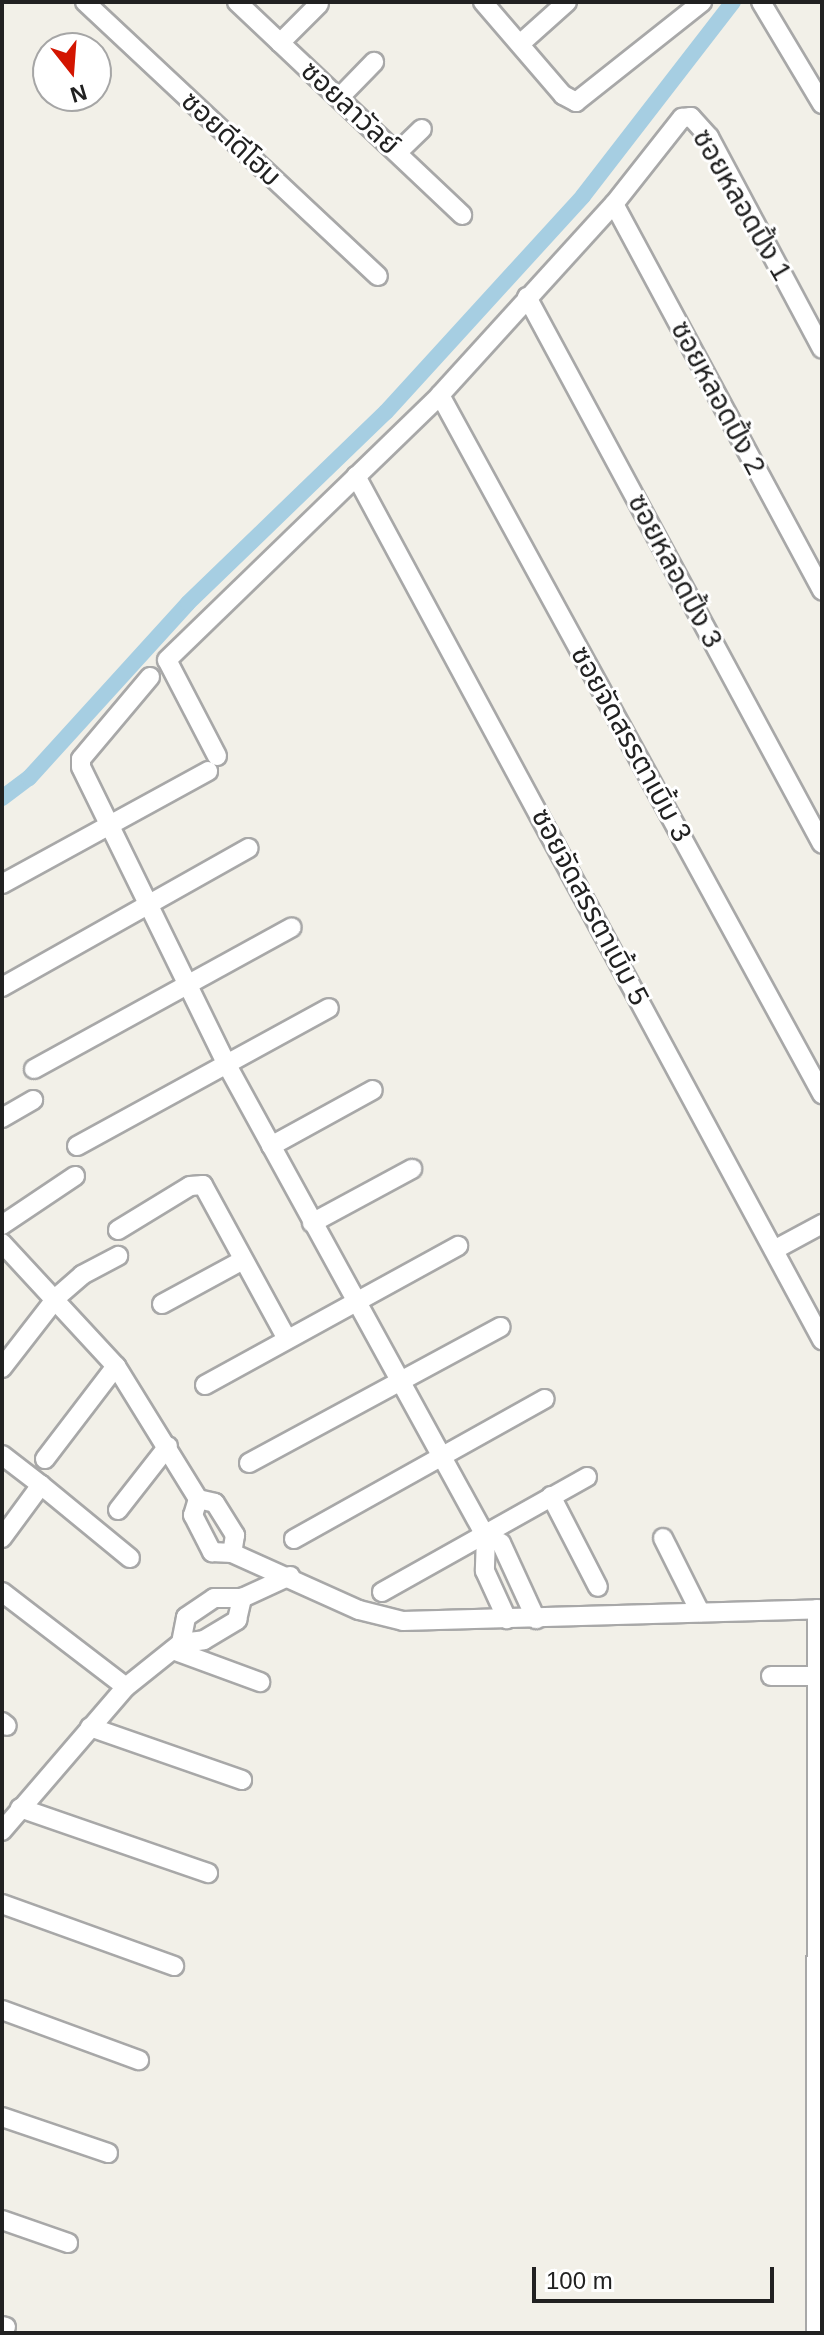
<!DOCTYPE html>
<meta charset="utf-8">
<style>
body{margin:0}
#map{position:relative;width:824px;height:2335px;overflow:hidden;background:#f2f0e8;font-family:Helvetica,"Noto Sans Thai",sans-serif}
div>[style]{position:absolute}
.canal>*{height:16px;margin:-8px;padding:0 8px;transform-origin:8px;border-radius:8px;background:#a6cee2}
.roads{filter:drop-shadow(2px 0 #a8a8a8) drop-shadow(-2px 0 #a8a8a8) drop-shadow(0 2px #a8a8a8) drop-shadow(0 -2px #a8a8a8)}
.minor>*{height:18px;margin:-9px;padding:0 9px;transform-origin:9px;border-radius:9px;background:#fff}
span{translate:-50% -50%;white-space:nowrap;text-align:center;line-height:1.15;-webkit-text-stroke:6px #fff;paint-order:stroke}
.street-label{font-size:28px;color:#212121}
.frame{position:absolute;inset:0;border:4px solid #212121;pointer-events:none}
.north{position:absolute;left:32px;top:32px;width:80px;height:80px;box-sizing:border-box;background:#fff;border:2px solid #a6a6a6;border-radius:50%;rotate:163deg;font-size:22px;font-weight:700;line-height:32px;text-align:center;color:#212121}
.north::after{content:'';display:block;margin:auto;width:28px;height:36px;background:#d31500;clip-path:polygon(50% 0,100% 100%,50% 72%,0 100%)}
.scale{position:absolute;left:532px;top:2267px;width:242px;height:36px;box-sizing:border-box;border:4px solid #212121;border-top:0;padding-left:10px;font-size:24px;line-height:28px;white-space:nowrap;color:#212121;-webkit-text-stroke:6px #fff;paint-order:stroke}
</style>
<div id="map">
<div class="canal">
<div style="left:2px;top:798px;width:34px;rotate:-37deg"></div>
<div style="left:29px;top:778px;width:236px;rotate:-47.7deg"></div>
<div style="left:188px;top:603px;width:275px;rotate:-44deg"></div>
<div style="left:386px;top:412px;width:292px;rotate:-47.6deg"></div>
<div style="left:583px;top:196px;width:245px;rotate:-52.3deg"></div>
</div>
<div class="roads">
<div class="minor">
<div style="left:85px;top:2px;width:401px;rotate:43.1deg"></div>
<div style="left:237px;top:2px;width:310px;rotate:43.4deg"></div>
<div style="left:483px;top:2px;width:123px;rotate:49.3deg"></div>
<div style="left:563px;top:95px;width:15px;rotate:28deg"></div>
<div style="left:576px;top:102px;width:161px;rotate:-38.4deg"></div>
<div style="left:761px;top:2px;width:119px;rotate:59.1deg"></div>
<div style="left:280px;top:43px;width:55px;rotate:-45deg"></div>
<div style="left:520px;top:44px;width:63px;rotate:-41.8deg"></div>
<div style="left:340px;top:97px;width:49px;rotate:-45.8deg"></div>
<div style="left:398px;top:152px;width:33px;rotate:-44deg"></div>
<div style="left:614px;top:204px;width:439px;rotate:61.7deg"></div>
<div style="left:527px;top:297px;width:621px;rotate:61.66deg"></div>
<div style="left:440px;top:395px;width:797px;rotate:61.34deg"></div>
<div style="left:356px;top:476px;width:982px;rotate:61.66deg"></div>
<div style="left:150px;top:677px;width:107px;rotate:130.1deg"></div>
<div style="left:81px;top:759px;width:8px;rotate:90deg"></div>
<div style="left:81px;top:767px;width:332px;rotate:63.9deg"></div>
<div style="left:227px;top:1065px;width:538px;rotate:61.25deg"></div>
<div style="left:486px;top:1537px;width:34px;rotate:92deg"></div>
<div style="left:485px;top:1571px;width:53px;rotate:65.4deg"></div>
<div style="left:217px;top:756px;width:108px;rotate:-117.5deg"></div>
<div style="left:167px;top:660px;width:380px;rotate:-44.1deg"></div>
<div style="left:440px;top:395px;width:258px;rotate:-47.7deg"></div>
<div style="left:614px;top:204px;width:110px;rotate:-51.7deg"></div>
<div style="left:682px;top:118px;width:9px;rotate:-6deg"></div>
<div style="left:691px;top:117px;width:27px;rotate:48deg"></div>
<div style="left:709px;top:137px;width:240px;rotate:61.9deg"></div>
<div style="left:2px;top:884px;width:235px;rotate:-28.7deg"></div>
<div style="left:2px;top:987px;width:283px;rotate:-29.4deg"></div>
<div style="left:34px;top:1069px;width:294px;rotate:-28.8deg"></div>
<div style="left:2px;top:1118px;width:36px;rotate:-30deg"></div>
<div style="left:77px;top:1146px;width:287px;rotate:-28.7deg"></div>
<div style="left:271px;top:1146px;width:116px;rotate:-28.8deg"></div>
<div style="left:312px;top:1223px;width:114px;rotate:-28.4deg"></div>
<div style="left:2px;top:1225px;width:88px;rotate:-33.9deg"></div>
<div style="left:118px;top:1230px;width:84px;rotate:-31.4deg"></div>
<div style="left:190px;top:1186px;width:13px;rotate:-4deg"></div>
<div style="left:203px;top:1185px;width:175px;rotate:61.4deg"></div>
<div style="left:2px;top:1243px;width:168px;rotate:47.2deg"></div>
<div style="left:116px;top:1366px;width:156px;rotate:58.3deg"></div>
<div style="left:198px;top:1499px;width:17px;rotate:107deg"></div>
<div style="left:193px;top:1515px;width:42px;rotate:62.8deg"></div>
<div style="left:212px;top:1552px;width:20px;rotate:3deg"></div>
<div style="left:232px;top:1553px;width:139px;rotate:24.2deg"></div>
<div style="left:359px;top:1610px;width:45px;rotate:14deg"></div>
<div style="left:403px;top:1621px;width:419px;rotate:-1.6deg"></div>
<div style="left:774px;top:1250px;width:55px;rotate:-28.4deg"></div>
<div style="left:162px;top:1304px;width:92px;rotate:-28.5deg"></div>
<div style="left:2px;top:1368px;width:90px;rotate:-52.2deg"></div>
<div style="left:57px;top:1297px;width:33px;rotate:-41deg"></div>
<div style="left:82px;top:1275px;width:41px;rotate:-27.8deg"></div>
<div style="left:205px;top:1385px;width:289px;rotate:-28.8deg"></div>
<div style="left:2px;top:1455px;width:49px;rotate:37.6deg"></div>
<div style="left:45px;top:1459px;width:117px;rotate:-52.6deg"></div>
<div style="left:249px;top:1463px;width:286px;rotate:-28.4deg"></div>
<div style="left:551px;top:1496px;width:102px;rotate:62.7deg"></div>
<div style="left:198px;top:1499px;width:17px;rotate:13deg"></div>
<div style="left:215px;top:1503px;width:38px;rotate:58deg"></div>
<div style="left:235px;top:1535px;width:18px;rotate:99deg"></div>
<div style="left:118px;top:1510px;width:81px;rotate:-52deg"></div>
<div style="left:486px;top:1537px;width:16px;rotate:22deg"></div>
<div style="left:501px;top:1543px;width:84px;rotate:65.3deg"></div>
<div style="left:2px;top:1538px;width:66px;rotate:-53.7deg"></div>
<div style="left:41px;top:1485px;width:115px;rotate:39.4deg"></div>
<div style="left:663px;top:1538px;width:83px;rotate:63.4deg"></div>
<div style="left:294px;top:1539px;width:287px;rotate:-29.2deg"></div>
<div style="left:2px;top:1592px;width:156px;rotate:37.5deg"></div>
<div style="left:382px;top:1592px;width:235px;rotate:-29.3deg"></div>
<div style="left:181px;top:1643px;width:26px;rotate:-79deg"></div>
<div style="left:186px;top:1617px;width:34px;rotate:-34deg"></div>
<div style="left:214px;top:1598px;width:28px"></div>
<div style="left:242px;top:1598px;width:53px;rotate:-24.6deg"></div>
<div style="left:173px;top:1650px;width:93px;rotate:20.2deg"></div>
<div style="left:771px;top:1676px;width:48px"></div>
<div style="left:2px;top:1722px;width:6px;rotate:39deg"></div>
<div style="left:90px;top:1727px;width:161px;rotate:19.2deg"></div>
<div style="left:20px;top:1808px;width:199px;rotate:19.1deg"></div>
<div style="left:2px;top:1831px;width:190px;rotate:-49.3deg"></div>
<div style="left:126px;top:1687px;width:70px;rotate:-38.7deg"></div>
<div style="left:181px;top:1643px;width:23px;rotate:-7deg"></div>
<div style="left:204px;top:1640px;width:39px;rotate:-31deg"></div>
<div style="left:237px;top:1620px;width:23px;rotate:-77deg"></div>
<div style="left:2px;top:1904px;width:183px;rotate:19.8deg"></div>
<div style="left:2px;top:2010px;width:146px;rotate:20.1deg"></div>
<div style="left:2px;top:2117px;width:112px;rotate:18.8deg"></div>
<div style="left:2px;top:2220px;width:70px;rotate:19.2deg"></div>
<div style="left:2px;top:2326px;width:4px;rotate:14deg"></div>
<div style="left:816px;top:2333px;width:724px;rotate:-89.92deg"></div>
</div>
</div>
<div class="street-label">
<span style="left:350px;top:108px;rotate:43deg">ซอยลาวัลย์</span>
<span style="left:231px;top:139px;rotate:43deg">ซอยดีดีโฮม</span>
<span style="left:742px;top:205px;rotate:60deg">ซอยหลอดปิ้ง 1</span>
<span style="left:718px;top:398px;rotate:62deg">ซอยหลอดปิ้ง 2</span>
<span style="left:675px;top:571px;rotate:62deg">ซอยหลอดปิ้ง 3</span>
<span style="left:631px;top:744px;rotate:61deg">ซอยจัดสรรตาเบิ้ม 3</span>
<span style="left:590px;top:907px;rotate:62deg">ซอยจัดสรรตาเบิ้ม 5</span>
</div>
<div class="frame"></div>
<div class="north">N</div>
<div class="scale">100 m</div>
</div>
